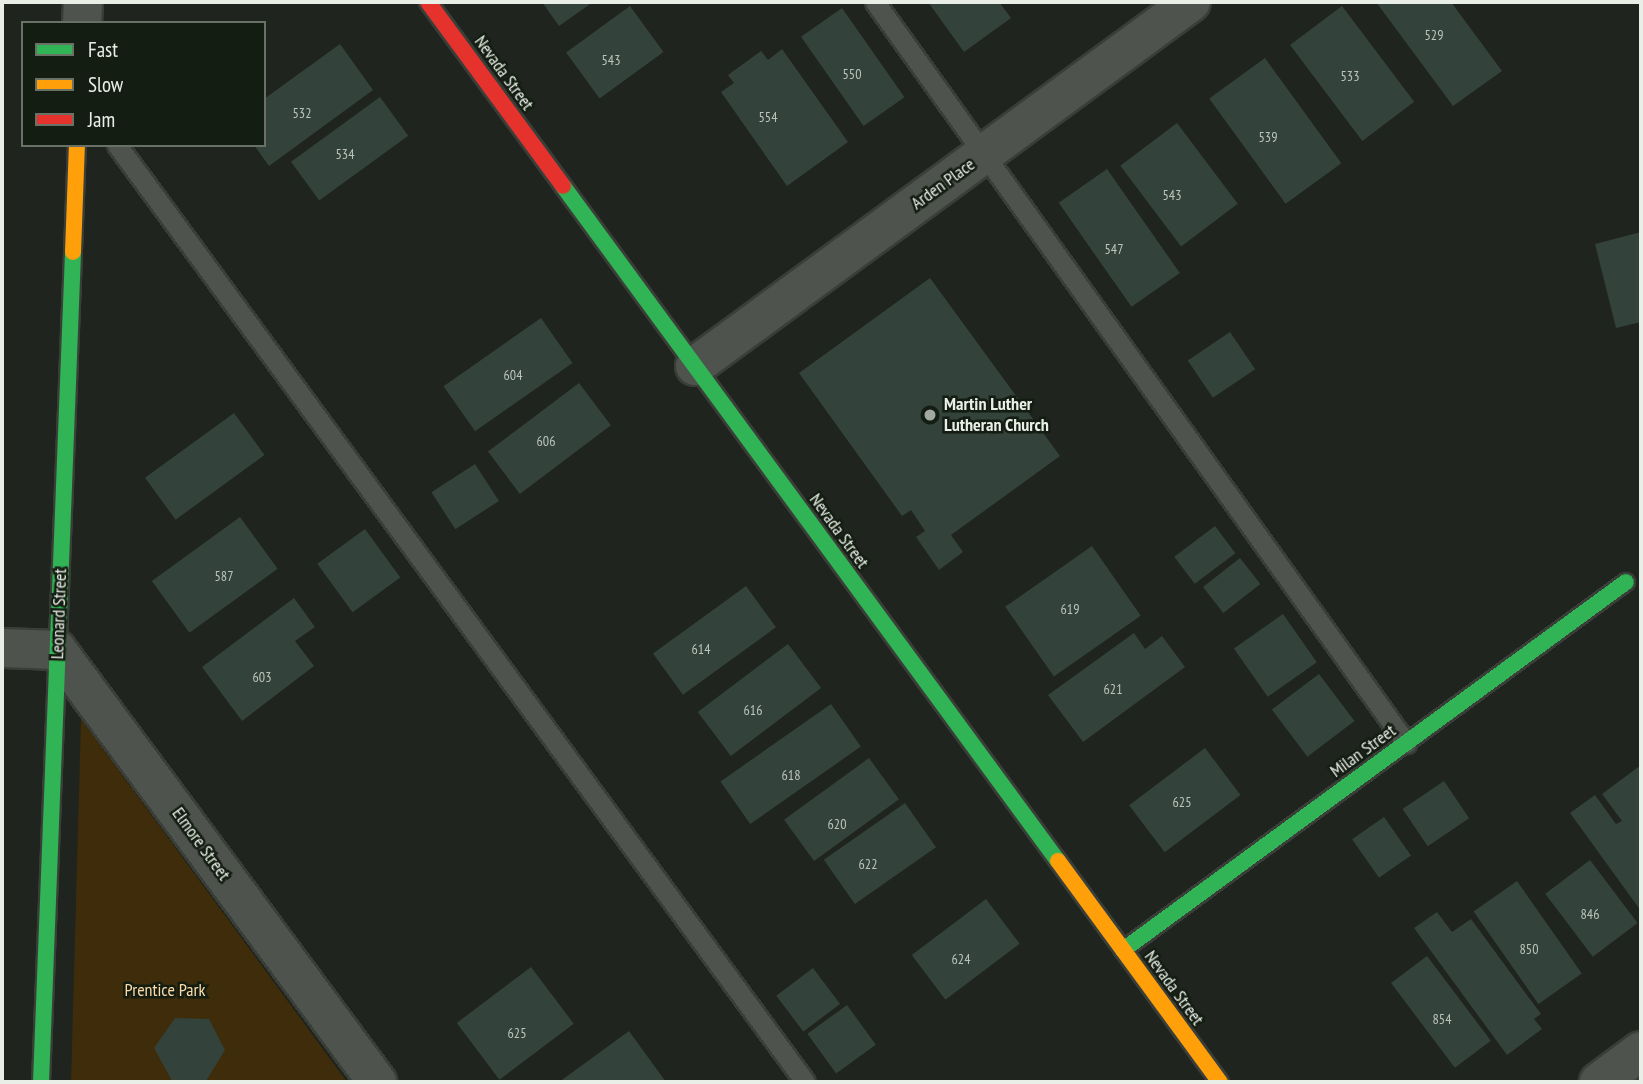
<!DOCTYPE html>
<style>
body{margin:0}
#map{position:relative;width:1643px;height:1084px;overflow:hidden;background:#1f241e;font-family:"PT Sans Narrow",sans-serif}
div>[style]{position:absolute}
.green>*{inset:0;background:#3e2c0a}
.building>*{inset:0;background:#33423b;transform-origin:0 0}
.roads{filter:drop-shadow(2px 0 #3a3e38) drop-shadow(-2px 0 #3a3e38) drop-shadow(0 2px #3a3e38) drop-shadow(0 -2px #3a3e38)}
.lane>*{height:19px;margin:-9.5px;padding:0 9.5px;transform-origin:9.5px;border-radius:9.5px;background:#4f534e}
.street>*{height:38px;margin:-19px;padding:0 19px;transform-origin:19px;border-radius:19px;background:#4f534e}
.fast>*{height:16px;margin:-8px;padding:0 8px;transform-origin:8px;border-radius:8px;background:#30b455}
.slow>*{height:16px;margin:-8px;padding:0 8px;transform-origin:8px;border-radius:8px;background:#ff9f0a}
.jam>*{height:16px;margin:-8px;padding:0 8px;transform-origin:8px;border-radius:8px;background:#e5322d}
.dots>*{width:19px;height:19px;translate:-50% -50%;box-sizing:border-box;border:4px solid #141d12;border-radius:50%}
span{translate:-50% -50%;white-space:nowrap;text-align:center;line-height:1.15;-webkit-text-stroke:5px #141d12;paint-order:stroke}
.number-label{font-size:14px;color:#bcc4bc}
.number-label span{-webkit-text-stroke-width:0}
.street-label{font-size:18px;color:#e9efe7}
.poi-label{font-size:18px;color:#e9efe7;font-weight:700}
.left{translate:0 -50%;text-align:left}
.park-label{font-size:18px;color:#ffdba8}
.frame{position:absolute;inset:0;border:4px solid #e9efe7;pointer-events:none}
.legend{position:absolute;left:21px;top:21px;width:245px;height:126px;box-sizing:border-box;background:#141d12;border:2px solid #697167;margin:0;padding:9px 12px;list-style:none;font-size:21px;color:#e9efe7}
.legend li{display:flex;align-items:center;gap:14px;height:35px}
.legend b{width:35px;border:2px solid #697167}
</style>
<div id="map">
<div class="green">
<div style="clip-path:polygon(81px 719px,347px 1082px,71px 1082px)"></div>
</div>
<div class="building">
<div style="clip-path:polygon(542px 2px,593px 2px,559px 26px)"></div>
<div style="clip-path:polygon(928px 2px,999px 2px,1011px 18px,964px 52px)"></div>
<div style="clip-path:polygon(1376px 2px,1451px 2px,1502px 71px,1453px 106px)"></div>
<div style="left:630px;top:6px;width:57px;height:79px;rotate:54deg"></div>
<div style="left:1342px;top:6px;width:120px;height:65px;rotate:53deg"></div>
<div style="left:842px;top:8px;width:109px;height:50px;rotate:55deg"></div>
<div style="clip-path:polygon(340px 44px,373px 90px,269px 166px,254px 145px,264px 145px,264px 99px)"></div>
<div style="clip-path:polygon(782px 49px,848px 142px,787px 186px,721px 92px,734px 83px,728px 75px,761px 51px,768px 60px)"></div>
<div style="left:1265px;top:58px;width:130px;height:69px;rotate:54deg"></div>
<div style="left:380px;top:97px;width:48px;height:110px;rotate:54deg"></div>
<div style="left:1177px;top:123px;width:101px;height:71px;rotate:53deg"></div>
<div style="left:1107px;top:169px;width:127px;height:59px;rotate:55deg"></div>
<div style="clip-path:polygon(1641px 232px,1641px 322px,1616px 328px,1595px 244px)"></div>
<div style="clip-path:polygon(930px 278px,1060px 456px,951px 535px,963px 552px,939px 570px,916px 537px,925px 531px,911px 510px,902px 516px,799px 373px)"></div>
<div style="left:541px;top:318px;width:55px;height:119px;rotate:55deg"></div>
<div style="left:1230px;top:332px;width:45px;height:51px;rotate:56deg"></div>
<div style="left:579px;top:383px;width:53px;height:114px;rotate:53deg"></div>
<div style="left:234px;top:413px;width:52px;height:110px;rotate:54deg"></div>
<div style="left:475px;top:464px;width:44px;height:52px;rotate:57deg"></div>
<div style="left:240px;top:517px;width:64px;height:109px;rotate:54deg"></div>
<div style="left:1215px;top:526px;width:34px;height:51px;rotate:53deg"></div>
<div style="left:365px;top:529px;width:60px;height:59px;rotate:54deg"></div>
<div style="left:1092px;top:546px;width:85px;height:106px;rotate:55deg"></div>
<div style="left:1240px;top:558px;width:33px;height:47px;rotate:52deg"></div>
<div style="left:746px;top:586px;width:51px;height:115px;rotate:54deg"></div>
<div style="clip-path:polygon(294px 598px,315px 627px,295px 641px,314px 666px,242px 721px,202px 667px)"></div>
<div style="left:1283px;top:614px;width:59px;height:60px;rotate:55deg"></div>
<div style="clip-path:polygon(1134px 633px,1145px 649px,1162px 636px,1185px 667px,1083px 742px,1048px 695px)"></div>
<div style="left:788px;top:644px;width:55px;height:113px;rotate:53deg"></div>
<div style="left:1319px;top:674px;width:59px;height:59px;rotate:53deg"></div>
<div style="left:831px;top:704px;width:52px;height:135px;rotate:55deg"></div>
<div style="left:1205px;top:748px;width:59px;height:95px;rotate:53deg"></div>
<div style="left:869px;top:758px;width:51px;height:105px;rotate:54deg"></div>
<div style="clip-path:polygon(1641px 765px,1641px 911px,1570px 813px,1595px 795px,1616px 824px,1622px 821px,1602px 794px)"></div>
<div style="left:1444px;top:781px;width:45px;height:50px;rotate:56deg"></div>
<div style="left:905px;top:803px;width:54px;height:99px;rotate:55deg"></div>
<div style="left:1384px;top:817px;width:47px;height:39px;rotate:55deg"></div>
<div style="left:1590px;top:860px;width:79px;height:56px;rotate:53deg"></div>
<div style="left:1517px;top:881px;width:113px;height:53px;rotate:55deg"></div>
<div style="left:986px;top:899px;width:56px;height:93px;rotate:53deg"></div>
<div style="clip-path:polygon(1437px 912px,1452px 932px,1471px 919px,1541px 1014px,1534px 1019px,1542px 1029px,1507px 1055px,1414px 928px)"></div>
<div style="left:1427px;top:956px;width:106px;height:45px;rotate:53deg"></div>
<div style="left:531px;top:967px;width:71px;height:93px;rotate:53deg"></div>
<div style="left:813px;top:968px;width:45px;height:46px;rotate:53deg"></div>
<div style="left:847px;top:1005px;width:49px;height:49px;rotate:54deg"></div>
<div style="clip-path:polygon(175px 1018px,209px 1019px,225px 1050px,206px 1081px,172px 1081px,154px 1048px)"></div>
<div style="clip-path:polygon(629px 1031px,666px 1082px,559px 1082px)"></div>
</div>
<div class="roads">
<div class="lane">
<div style="left:875px;top:2px;width:912px;rotate:54.37deg"></div>
<div style="left:117px;top:145px;width:1162px;rotate:53.71deg"></div>
</div>
<div class="street">
<div style="left:82px;top:23px;width:21px;rotate:-87deg"></div>
<div style="left:695px;top:366px;width:615px;rotate:-36.27deg"></div>
<div style="left:2px;top:648px;width:55px;rotate:2.1deg"></div>
<div style="left:57px;top:650px;width:538px;rotate:53.47deg"></div>
<div style="left:1599px;top:1082px;width:52px;rotate:-36.4deg"></div>
</div>
<div class="fast">
<div style="left:563px;top:186px;width:837px;rotate:53.75deg"></div>
<div style="left:1123px;top:950px;width:623px;rotate:-36.19deg"></div>
<div style="left:41px;top:1082px;width:831px;rotate:-87.79deg"></div>
</div>
<div class="slow">
<div style="left:73px;top:252px;width:107px;rotate:-87.9deg"></div>
<div style="left:1058px;top:861px;width:274px;rotate:53.8deg"></div>
</div>
<div class="jam">
<div style="left:428px;top:2px;width:228px;rotate:53.7deg"></div>
</div>
</div>
<div class="dots">
<div style="left:930px;top:415px;background:#a2a8a1"></div>
</div>
<div class="number-label">
<span style="left:1434px;top:35px">529</span>
<span style="left:611px;top:60px">543</span>
<span style="left:852px;top:74px">550</span>
<span style="left:1350px;top:76px">533</span>
<span style="left:302px;top:113px">532</span>
<span style="left:768px;top:117px">554</span>
<span style="left:1268px;top:137px">539</span>
<span style="left:345px;top:154px">534</span>
<span style="left:1172px;top:195px">543</span>
<span style="left:1114px;top:249px">547</span>
<span style="left:513px;top:375px">604</span>
<span style="left:546px;top:441px">606</span>
<span style="left:224px;top:576px">587</span>
<span style="left:1070px;top:609px">619</span>
<span style="left:701px;top:649px">614</span>
<span style="left:262px;top:677px">603</span>
<span style="left:1113px;top:689px">621</span>
<span style="left:753px;top:710px">616</span>
<span style="left:791px;top:775px">618</span>
<span style="left:1182px;top:802px">625</span>
<span style="left:837px;top:824px">620</span>
<span style="left:868px;top:864px">622</span>
<span style="left:1590px;top:914px">846</span>
<span style="left:1529px;top:949px">850</span>
<span style="left:961px;top:959px">624</span>
<span style="left:1442px;top:1019px">854</span>
<span style="left:517px;top:1033px">625</span>
</div>
<div class="street-label">
<span style="left:504px;top:73px;rotate:54deg">Nevada Street</span>
<span style="left:943px;top:184px;rotate:-36deg">Arden Place</span>
<span style="left:839px;top:531px;rotate:54deg">Nevada Street</span>
<span style="left:59px;top:614px;rotate:-88deg">Leonard Street</span>
<span style="left:1363px;top:751px;rotate:-36deg">Milan Street</span>
<span style="left:201px;top:844px;rotate:54deg">Elmore Street</span>
<span style="left:1174px;top:988px;rotate:54deg">Nevada Street</span>
</div>
<div class="poi-label">
<span class="left" style="left:944px;top:415px">Martin Luther<br>Lutheran Church</span>
</div>
<div class="park-label">
<span style="left:165px;top:990px">Prentice Park</span>
</div>
<div class="frame"></div>
<ul class="legend">
<li><b style="height:9px;background:#30b455"></b>Fast</li>
<li><b style="height:9px;background:#ff9f0a"></b>Slow</li>
<li><b style="height:9px;background:#e5322d"></b>Jam</li>
</ul>
</div>
